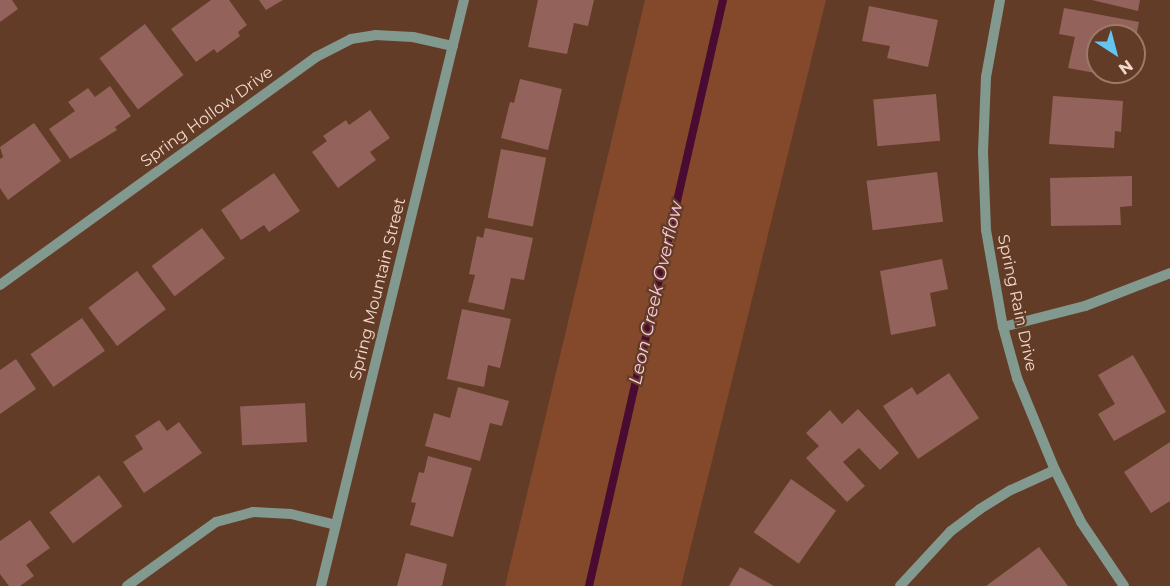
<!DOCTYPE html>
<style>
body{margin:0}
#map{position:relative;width:1170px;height:586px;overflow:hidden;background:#633c27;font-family:Montserrat,sans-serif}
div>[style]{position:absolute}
.green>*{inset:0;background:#83492a}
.stream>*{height:8px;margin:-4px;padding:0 4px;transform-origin:4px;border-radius:4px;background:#4a0b32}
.building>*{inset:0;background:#92625b;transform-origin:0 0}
.minor>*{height:10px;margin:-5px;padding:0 5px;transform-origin:5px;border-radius:5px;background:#82998f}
span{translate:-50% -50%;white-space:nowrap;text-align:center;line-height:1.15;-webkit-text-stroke:4.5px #633c27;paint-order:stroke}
.street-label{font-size:16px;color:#f1d8cc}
.water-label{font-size:18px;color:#fbcae2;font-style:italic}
.north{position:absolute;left:1086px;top:24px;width:60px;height:60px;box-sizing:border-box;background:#633c27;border:2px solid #9c7a69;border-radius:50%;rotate:144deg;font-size:16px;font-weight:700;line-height:24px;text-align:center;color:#f1d8cc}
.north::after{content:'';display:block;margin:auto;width:21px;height:27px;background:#64c5ee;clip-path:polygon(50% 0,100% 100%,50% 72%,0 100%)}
</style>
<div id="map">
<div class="green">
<div style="clip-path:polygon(645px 0,826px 0,681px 586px,505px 586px)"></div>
</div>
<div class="stream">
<div style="left:589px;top:586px;width:601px;rotate:-77.12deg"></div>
</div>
<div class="building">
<div style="clip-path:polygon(0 0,12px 0,18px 9px,0 22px)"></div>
<div style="clip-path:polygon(211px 0,229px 0,247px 25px,238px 32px,240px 36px,217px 53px,214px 49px,196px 62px,171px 29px)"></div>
<div style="clip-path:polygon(259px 0,283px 0,266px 10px)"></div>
<div style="clip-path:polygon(538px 0,594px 0,588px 26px,574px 23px,567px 54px,528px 47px)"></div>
<div style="clip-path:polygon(1092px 0,1140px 0,1138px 11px)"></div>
<div style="clip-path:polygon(869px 6px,938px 20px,928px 67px,887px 58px,890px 46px,862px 41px)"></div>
<div style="clip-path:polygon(1064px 8px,1139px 22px,1135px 43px,1134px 36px,1098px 36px,1098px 72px,1129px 72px,1128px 79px,1068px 68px,1075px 37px,1059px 34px)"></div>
<div style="left:145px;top:24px;width:64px;height:57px;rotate:53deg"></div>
<div style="clip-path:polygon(520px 79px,562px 89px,548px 150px,501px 138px,510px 102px,514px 103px)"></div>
<div style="clip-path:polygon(110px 86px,131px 116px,115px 127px,117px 130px,70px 159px,49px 129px,75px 111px,68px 102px,88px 88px,95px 97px)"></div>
<div style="left:936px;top:94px;width:47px;height:63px;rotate:85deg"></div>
<div style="clip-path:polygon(1053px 96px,1123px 101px,1121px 132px,1115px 131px,1114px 148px,1049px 144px)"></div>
<div style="clip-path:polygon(370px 110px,390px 138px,370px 152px,376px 160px,338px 188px,312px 152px,327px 141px,323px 136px,346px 120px,349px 125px)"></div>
<div style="clip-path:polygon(34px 123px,61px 161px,8px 200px,0 188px,0 159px,3px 157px,0 147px)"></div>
<div style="left:501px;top:149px;width:46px;height:70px;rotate:11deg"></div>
<div style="left:937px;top:172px;width:50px;height:71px;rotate:83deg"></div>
<div style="clip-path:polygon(274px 173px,300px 211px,269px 232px,264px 225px,241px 240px,221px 210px)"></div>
<div style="clip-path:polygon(1132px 176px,1132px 206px,1120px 207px,1121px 225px,1051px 226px,1050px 178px)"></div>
<div style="left:202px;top:228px;width:38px;height:63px;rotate:53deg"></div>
<div style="clip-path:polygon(485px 228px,533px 238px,524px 280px,511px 278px,504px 310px,468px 302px,475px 275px,469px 274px,477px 236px,483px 238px)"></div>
<div style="clip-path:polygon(942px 259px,948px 289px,930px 293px,936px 326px,891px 335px,880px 271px)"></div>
<div style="left:137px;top:271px;width:48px;height:61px;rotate:53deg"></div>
<div style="clip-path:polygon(462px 309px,511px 319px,500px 368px,488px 365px,484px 387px,447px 379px)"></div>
<div style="left:82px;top:318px;width:40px;height:63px;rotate:55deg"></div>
<div style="clip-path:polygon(1133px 355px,1166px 412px,1114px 441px,1098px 414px,1115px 404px,1098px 375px)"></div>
<div style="clip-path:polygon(16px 359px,36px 389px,0 414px,0 370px)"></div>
<div style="clip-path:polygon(949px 373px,979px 418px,918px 459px,883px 406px,912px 387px,917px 395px)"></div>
<div style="clip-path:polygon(458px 387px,509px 401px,502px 426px,490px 423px,480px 461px,425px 446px,434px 413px,450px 418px)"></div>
<div style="left:305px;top:403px;width:39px;height:65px;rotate:87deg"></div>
<div style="clip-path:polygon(858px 409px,899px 453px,880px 470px,859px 448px,843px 462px,865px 486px,847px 502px,806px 458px,819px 446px,806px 433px,830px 410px,842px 424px)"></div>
<div style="clip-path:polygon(159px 420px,167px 431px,179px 422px,202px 453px,144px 493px,123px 462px,143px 449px,135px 436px)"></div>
<div style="clip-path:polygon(1170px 442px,1170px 501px,1151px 513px,1124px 472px)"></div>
<div style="clip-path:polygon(428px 456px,472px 468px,453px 537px,410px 525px,416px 503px,411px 502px,419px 472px,424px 473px)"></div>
<div style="left:99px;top:475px;width:39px;height:62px;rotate:53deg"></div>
<div style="left:791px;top:479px;width:55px;height:65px;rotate:35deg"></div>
<div style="clip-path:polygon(30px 520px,50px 548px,26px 565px,34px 576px,20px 586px,9px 586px,0 574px,0 541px)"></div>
<div style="clip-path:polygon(1039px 547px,1068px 586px,986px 586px)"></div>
<div style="clip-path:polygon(406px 553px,447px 564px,442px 586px,397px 586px)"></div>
<div style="clip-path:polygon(740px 567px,774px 586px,729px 586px)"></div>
</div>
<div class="minor">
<div style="left:1000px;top:0;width:78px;rotate:100.3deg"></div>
<div style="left:986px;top:77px;width:75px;rotate:92.3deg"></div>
<div style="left:983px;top:152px;width:78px;rotate:87.8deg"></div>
<div style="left:986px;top:230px;width:98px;rotate:80.1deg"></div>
<div style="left:1003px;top:327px;width:53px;rotate:74.6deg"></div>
<div style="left:1017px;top:378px;width:100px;rotate:67.6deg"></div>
<div style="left:1055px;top:470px;width:58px;rotate:63.4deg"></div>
<div style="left:1081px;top:522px;width:77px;rotate:56.1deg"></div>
<div style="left:0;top:285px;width:390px;rotate:-35.8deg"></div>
<div style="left:316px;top:57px;width:39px;rotate:-27deg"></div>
<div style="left:351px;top:39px;width:24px;rotate:-9deg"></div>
<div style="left:375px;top:35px;width:38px;rotate:3deg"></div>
<div style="left:413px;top:37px;width:41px;rotate:12.7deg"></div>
<div style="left:1003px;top:327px;width:85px;rotate:-14.4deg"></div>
<div style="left:1085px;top:306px;width:91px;rotate:-21.2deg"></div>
<div style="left:127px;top:586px;width:110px;rotate:-35.7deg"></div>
<div style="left:216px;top:522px;width:38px;rotate:-15deg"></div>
<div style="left:253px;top:512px;width:38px;rotate:3deg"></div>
<div style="left:291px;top:514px;width:46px;rotate:13.7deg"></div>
<div style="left:321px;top:586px;width:603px;rotate:-76.29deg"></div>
<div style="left:900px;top:586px;width:75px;rotate:-47.2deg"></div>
<div style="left:951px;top:531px;width:36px;rotate:-37deg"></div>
<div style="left:980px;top:509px;width:36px;rotate:-32deg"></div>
<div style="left:1011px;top:490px;width:48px;rotate:-24.4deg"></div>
</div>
<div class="street-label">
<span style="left:207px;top:117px;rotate:-36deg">Spring Hollow Drive</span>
<span style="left:378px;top:289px;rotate:-76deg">Spring Mountain Street</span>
<span style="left:1017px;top:303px;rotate:78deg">Spring Rain Drive</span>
</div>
<div class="water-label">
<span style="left:656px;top:293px;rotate:-77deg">Leon Creek Overflow</span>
</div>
<div class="north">N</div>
</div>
